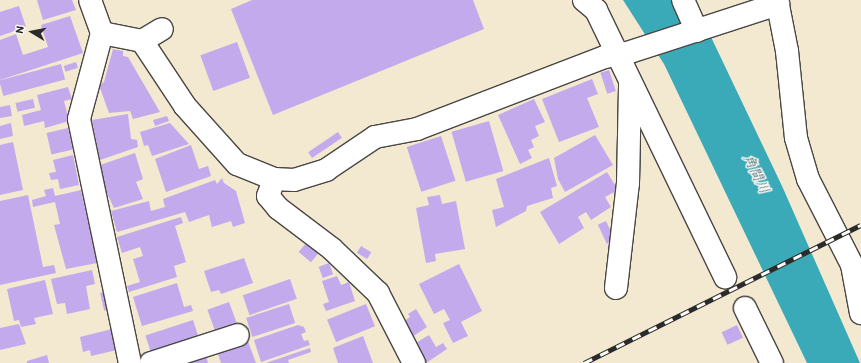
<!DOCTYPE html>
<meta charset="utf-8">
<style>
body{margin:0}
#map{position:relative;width:861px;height:363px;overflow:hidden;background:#f3e8d0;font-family:Itim,"Klee One",sans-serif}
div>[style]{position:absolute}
.water>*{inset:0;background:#3aa9b8}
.building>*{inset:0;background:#c3aaed;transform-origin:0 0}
.roads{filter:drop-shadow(1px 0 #494744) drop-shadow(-1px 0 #494744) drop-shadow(0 1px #494744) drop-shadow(0 -1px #494744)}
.minor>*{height:22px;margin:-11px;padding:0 11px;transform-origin:11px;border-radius:11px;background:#fff}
.rail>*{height:4.5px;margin-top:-2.25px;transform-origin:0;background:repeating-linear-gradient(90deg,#fdfcf7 0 9px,#2b2b2b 0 18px);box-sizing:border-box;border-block:1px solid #2b2b2b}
span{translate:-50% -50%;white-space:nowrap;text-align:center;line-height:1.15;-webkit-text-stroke:3px #fdfcf7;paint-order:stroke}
.water-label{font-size:14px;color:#315d63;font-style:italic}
.north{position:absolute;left:12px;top:12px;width:40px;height:40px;-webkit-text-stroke:3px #fdfcf7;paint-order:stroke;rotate:280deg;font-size:11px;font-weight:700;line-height:16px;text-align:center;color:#2b2b2b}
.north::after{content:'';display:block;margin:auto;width:14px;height:18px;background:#2b2b2b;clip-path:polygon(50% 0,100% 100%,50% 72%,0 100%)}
</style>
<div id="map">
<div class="water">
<div style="clip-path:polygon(623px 0,672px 0,700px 43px,711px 37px,782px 186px,860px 363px,807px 363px,664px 64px)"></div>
</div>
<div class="building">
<div style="clip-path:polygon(37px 0,72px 0,76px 10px,43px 20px)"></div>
<div style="clip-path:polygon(252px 0,473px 0,484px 29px,273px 115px,231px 9px)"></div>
<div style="clip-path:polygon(19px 6px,26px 27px,0 36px,0 12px)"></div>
<div style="clip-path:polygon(70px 16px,83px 53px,0 80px,0 40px,16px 34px,23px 55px,48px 47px,41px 25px)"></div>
<div style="left:237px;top:42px;width:38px;height:39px;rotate:70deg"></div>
<div style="clip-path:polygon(113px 49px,123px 51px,123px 56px,128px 57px,160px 112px,133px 119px,130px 111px,109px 113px,99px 85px,104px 82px)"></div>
<div style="left:76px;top:62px;width:6px;height:13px;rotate:72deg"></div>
<div style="left:61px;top:64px;width:16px;height:64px;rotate:75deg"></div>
<div style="left:609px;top:70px;width:22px;height:9px;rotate:72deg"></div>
<div style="clip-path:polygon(592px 79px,598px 94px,587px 98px,599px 127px,559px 142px,542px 99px)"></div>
<div style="clip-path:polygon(68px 87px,72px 99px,64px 101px,69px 121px,45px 128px,44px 121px,24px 126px,22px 115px,41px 110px,37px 95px)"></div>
<div style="left:33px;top:99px;width:9px;height:18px;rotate:77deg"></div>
<div style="clip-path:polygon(534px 99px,545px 122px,535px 126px,539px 136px,531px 140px,534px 147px,528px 150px,532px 158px,520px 164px,498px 115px)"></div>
<div style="clip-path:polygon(10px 105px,12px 116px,0 118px,0 107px)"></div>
<div style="clip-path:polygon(128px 114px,131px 139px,137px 140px,138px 147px,100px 160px,92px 120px)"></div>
<div style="clip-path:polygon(167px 116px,169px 121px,155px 126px,153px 120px)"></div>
<div style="left:489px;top:121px;width:52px;height:39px;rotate:74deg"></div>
<div style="clip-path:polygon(11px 123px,13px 136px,0 139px,0 126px)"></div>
<div style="clip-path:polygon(170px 123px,189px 144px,152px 156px,148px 145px,144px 146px,140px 132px)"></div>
<div style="left:68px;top:128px;width:22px;height:22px;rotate:77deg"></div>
<div style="left:338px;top:132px;width:7px;height:36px;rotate:56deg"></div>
<div style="clip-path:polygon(595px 135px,613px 165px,565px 192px,558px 179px,554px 158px)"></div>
<div style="left:441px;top:136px;width:47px;height:36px;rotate:72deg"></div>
<div style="clip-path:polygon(13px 142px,23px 190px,0 195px,0 145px)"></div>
<div style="clip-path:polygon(191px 145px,199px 169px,208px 166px,211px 176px,166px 192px,155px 159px)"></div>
<div style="clip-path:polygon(135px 153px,143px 179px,136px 182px,143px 199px,114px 208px,105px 189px,100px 165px)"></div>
<div style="clip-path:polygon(73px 155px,79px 185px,60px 189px,58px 179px,51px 180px,49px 173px,56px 172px,53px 160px)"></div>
<div style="clip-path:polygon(549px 158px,557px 186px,551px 188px,553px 198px,527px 206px,526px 211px,496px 227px,492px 210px,504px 207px,496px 179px)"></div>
<div style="clip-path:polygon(607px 172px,618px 190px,605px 197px,611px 207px,591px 220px,586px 212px,578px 217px,584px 228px,559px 244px,540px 212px)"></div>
<div style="clip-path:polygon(222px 178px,224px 183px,236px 191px,245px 223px,233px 227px,231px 221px,212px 227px,209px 215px,189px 222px,185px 212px,117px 232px,111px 211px,149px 201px,151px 211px,165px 207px,163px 199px,215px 180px,217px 184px)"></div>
<div style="clip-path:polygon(53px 188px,55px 196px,81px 190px,97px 263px,66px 269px,54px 225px,60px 224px,55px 202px,33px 207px,32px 200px,46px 196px,44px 190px)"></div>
<div style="clip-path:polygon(28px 195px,43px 267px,54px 265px,56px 273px,0 285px,0 201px)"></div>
<div style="clip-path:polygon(440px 195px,442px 204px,456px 201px,465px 249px,435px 254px,436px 261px,426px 263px,416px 208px,429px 205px,427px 197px)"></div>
<div style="clip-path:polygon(181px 217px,183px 223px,175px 226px,186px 262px,174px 266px,177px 277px,129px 292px,127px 286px,140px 282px,133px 259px,143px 256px,140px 247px,122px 253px,117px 237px)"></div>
<div style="left:606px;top:221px;width:21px;height:9px;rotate:65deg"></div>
<div style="left:307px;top:242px;width:16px;height:13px;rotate:40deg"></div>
<div style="left:361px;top:246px;width:12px;height:8px;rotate:31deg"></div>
<div style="clip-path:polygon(244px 258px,253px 283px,221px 294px,219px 290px,211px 292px,204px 271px)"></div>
<div style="left:329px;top:263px;width:12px;height:11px;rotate:70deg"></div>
<div style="clip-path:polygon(459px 264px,482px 311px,461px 322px,468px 336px,453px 343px,443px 323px,450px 320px,444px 309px,434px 314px,419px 284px)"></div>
<div style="clip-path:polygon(92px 270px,95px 284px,86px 286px,90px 309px,67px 314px,65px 303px,57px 304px,51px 279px)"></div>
<div style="clip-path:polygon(337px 276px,341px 285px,349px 282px,355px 301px,326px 311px,323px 304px,329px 302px,322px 281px)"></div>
<div style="left:290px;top:279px;width:21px;height:50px;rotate:71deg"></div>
<div style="clip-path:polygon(45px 280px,53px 314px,34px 318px,36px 324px,21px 327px,19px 320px,14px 321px,7px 289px)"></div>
<div style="clip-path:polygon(177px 283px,184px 307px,191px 305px,193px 311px,142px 326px,133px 297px)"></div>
<div style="left:104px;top:292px;width:18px;height:4px;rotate:77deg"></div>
<div style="left:229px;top:302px;width:27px;height:23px;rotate:70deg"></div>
<div style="left:289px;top:304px;width:20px;height:45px;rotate:72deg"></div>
<div style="left:366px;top:304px;width:24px;height:42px;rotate:68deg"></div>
<div style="clip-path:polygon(416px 309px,427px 327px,412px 337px,403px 322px,410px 317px,408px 314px)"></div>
<div style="left:193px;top:320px;width:20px;height:50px;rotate:72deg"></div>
<div style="clip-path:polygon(19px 324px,26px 344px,0 350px,0 328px)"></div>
<div style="clip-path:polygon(298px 325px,304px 327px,306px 332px,301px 334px,304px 341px,308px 340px,310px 345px,261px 362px,254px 340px)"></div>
<div style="left:737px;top:325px;width:14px;height:17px;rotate:65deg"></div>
<div style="clip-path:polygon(112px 329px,117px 350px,91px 356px,90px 350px,83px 352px,80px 337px)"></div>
<div style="clip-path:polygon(429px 335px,436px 347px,443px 343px,447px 349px,426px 363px,414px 344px)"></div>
<div style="clip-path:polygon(246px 336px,256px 363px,221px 363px,216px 348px)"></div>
<div style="clip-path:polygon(363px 336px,373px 363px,338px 363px,333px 348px)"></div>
<div style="clip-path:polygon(310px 348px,311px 352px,288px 360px,289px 363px,266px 363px)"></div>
<div style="clip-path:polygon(205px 352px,208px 363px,172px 363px)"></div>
<div style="clip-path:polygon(47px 355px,49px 363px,27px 363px,27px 361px)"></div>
</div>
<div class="roads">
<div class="minor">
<div style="left:90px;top:0;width:35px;rotate:70deg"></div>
<div style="left:102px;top:33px;width:89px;rotate:105deg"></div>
<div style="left:79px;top:119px;width:249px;rotate:78.2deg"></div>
<div style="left:584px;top:0;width:16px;rotate:40deg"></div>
<div style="left:596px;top:10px;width:297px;rotate:64.2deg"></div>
<div style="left:683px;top:0;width:34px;rotate:66deg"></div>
<div style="left:777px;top:0;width:52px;rotate:78.9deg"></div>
<div style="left:787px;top:51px;width:87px;rotate:84.1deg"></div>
<div style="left:796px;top:138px;width:43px;rotate:73.7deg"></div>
<div style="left:808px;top:179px;width:97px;rotate:62.9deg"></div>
<div style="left:852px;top:265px;width:49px;rotate:79.4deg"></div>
<div style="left:102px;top:33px;width:41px;rotate:11.3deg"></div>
<div style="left:142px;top:41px;width:78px;rotate:56.5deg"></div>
<div style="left:185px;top:106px;width:78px;rotate:48.1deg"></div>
<div style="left:237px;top:164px;width:40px;rotate:22deg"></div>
<div style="left:274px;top:179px;width:20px;rotate:3deg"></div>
<div style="left:294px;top:180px;width:34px;rotate:-17deg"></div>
<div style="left:326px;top:170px;width:59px;rotate:-34deg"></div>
<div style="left:375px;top:137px;width:43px;rotate:-10.8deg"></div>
<div style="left:417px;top:129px;width:201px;rotate:-21deg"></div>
<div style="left:605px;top:57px;width:22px;rotate:-10deg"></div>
<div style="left:627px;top:53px;width:159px;rotate:-18deg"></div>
<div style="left:142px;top:41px;width:23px;rotate:-31deg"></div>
<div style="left:274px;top:179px;width:18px;rotate:109deg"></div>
<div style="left:268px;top:196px;width:16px;rotate:50deg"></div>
<div style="left:278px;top:208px;width:68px;rotate:37.2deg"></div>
<div style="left:332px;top:249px;width:64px;rotate:43.7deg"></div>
<div style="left:378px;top:293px;width:79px;rotate:62.8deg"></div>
<div style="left:616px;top:288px;width:106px;rotate:-83.5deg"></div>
<div style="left:628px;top:183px;width:99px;rotate:-88.8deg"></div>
<div style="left:745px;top:308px;width:61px;rotate:63.9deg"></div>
<div style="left:151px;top:363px;width:91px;rotate:-17.8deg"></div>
</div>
</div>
<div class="rail">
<div style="left:584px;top:363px;width:309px;rotate:-26.5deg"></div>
</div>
<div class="water-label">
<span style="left:756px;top:174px;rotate:64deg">角間川</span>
</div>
<div class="north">N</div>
</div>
